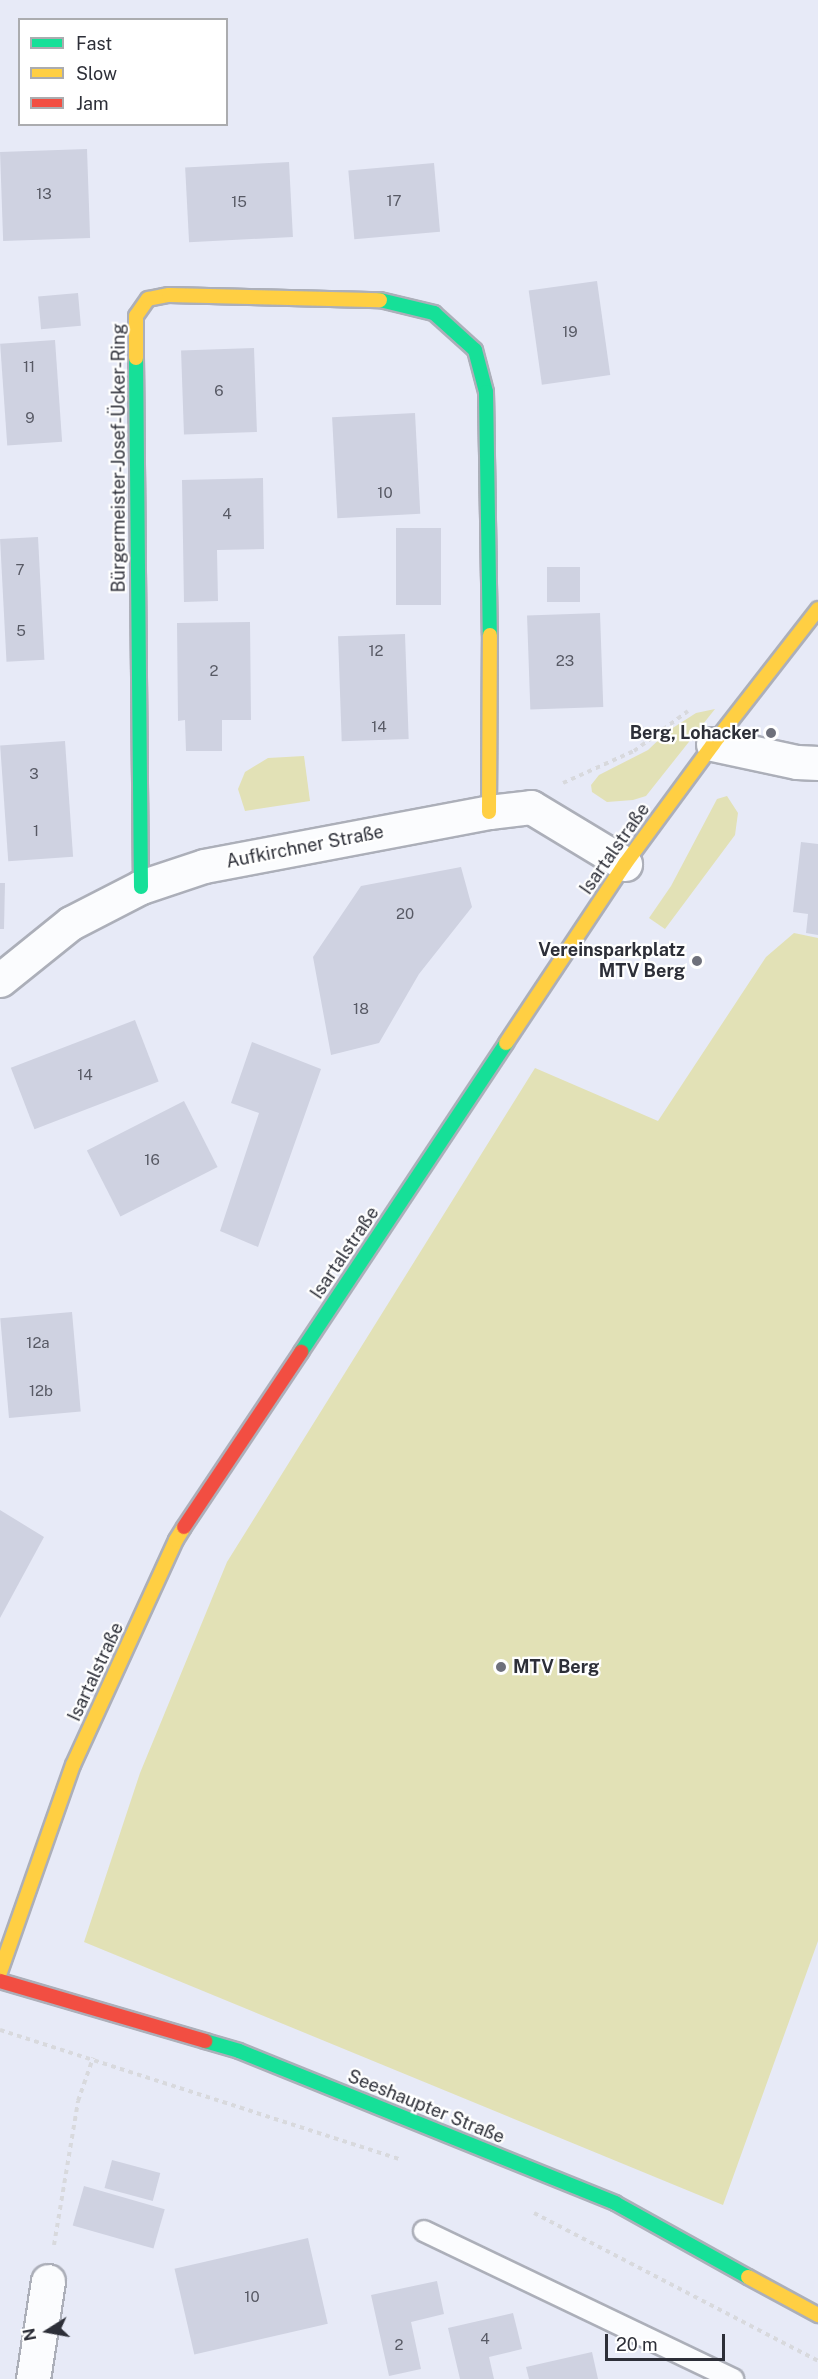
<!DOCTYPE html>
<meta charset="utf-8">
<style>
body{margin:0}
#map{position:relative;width:818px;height:2379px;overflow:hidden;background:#e7eaf7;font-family:"Public Sans",sans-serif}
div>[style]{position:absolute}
.green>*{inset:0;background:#e2e1b6}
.building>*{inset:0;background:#cfd2e1;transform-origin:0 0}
.path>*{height:4px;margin-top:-2px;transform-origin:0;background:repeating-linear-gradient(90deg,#d8d9dd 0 4.5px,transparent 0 9px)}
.roads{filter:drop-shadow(2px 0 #acafb9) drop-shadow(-2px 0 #acafb9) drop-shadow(0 2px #acafb9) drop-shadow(0 -2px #acafb9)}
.lane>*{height:20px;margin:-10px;padding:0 10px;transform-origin:10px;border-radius:10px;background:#fbfcfe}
.street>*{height:33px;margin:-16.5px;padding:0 16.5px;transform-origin:16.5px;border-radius:16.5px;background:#fbfcfe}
.fast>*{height:14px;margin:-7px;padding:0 7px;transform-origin:7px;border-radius:7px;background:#16e098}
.slow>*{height:14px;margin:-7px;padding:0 7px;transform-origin:7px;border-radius:7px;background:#ffcf43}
.jam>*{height:14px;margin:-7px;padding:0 7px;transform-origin:7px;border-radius:7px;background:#f24e42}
.dots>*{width:16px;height:16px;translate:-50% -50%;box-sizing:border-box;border:3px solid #fff;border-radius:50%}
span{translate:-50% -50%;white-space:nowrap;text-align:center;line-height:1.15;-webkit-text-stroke:4.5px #fff;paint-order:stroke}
.number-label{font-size:15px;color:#585a65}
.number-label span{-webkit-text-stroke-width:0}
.street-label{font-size:18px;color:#2d2f38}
.poi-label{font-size:18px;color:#2d2f38;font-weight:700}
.right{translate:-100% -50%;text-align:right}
.left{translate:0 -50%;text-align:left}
.legend{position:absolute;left:18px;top:18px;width:210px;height:108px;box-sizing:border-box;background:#fff;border:2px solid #abacaf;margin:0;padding:8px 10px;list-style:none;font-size:18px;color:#2d2f38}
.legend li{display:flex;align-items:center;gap:12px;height:30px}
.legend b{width:30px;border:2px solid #abacaf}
.north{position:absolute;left:18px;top:2301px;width:60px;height:60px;-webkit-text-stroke:4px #fff;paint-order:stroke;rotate:259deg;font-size:16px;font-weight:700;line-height:24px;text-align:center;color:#2d2f38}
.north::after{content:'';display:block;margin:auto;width:21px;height:27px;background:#2d2f38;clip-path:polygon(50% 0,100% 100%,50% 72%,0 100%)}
.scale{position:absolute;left:605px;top:2334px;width:120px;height:27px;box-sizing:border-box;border:3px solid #2d2f38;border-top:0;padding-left:8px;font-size:18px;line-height:21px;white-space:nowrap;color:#2d2f38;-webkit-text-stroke:4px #fff;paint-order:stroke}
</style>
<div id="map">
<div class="green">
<div style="clip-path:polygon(715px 709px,646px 796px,633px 800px,607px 802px,592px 792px,591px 785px,599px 775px,648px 750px,668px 731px,696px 713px)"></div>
<div style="clip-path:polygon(304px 756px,310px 801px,245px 811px,238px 789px,245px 772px,268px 758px)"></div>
<div style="clip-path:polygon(727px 796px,738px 813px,735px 835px,665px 929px,649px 918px,671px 886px,717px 799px)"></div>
<div style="clip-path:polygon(794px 933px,818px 938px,818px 1941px,723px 2205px,84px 1942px,140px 1773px,227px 1562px,535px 1068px,658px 1121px,766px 957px)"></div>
</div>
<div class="building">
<div style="left:87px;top:149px;width:89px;height:87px;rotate:88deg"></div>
<div style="left:289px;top:162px;width:75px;height:104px;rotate:87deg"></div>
<div style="left:434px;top:163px;width:69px;height:86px;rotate:85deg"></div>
<div style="left:597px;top:281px;width:95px;height:69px;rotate:82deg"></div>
<div style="left:78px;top:293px;width:33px;height:40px;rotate:85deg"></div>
<div style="left:55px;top:340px;width:102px;height:55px;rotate:86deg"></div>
<div style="left:254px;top:348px;width:84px;height:73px;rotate:88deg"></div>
<div style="left:415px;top:413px;width:101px;height:83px;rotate:87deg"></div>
<div style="clip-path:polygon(263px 478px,264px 549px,217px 550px,218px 601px,184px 602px,182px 480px)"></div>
<div style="left:396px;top:528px;width:45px;height:77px"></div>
<div style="left:38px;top:537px;width:123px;height:38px;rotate:87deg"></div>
<div style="left:547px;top:567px;width:33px;height:35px"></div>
<div style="left:600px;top:613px;width:94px;height:73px;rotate:88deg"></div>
<div style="clip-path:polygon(250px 622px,251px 720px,222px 720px,222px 751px,186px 751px,185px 720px,178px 721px,177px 623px)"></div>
<div style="left:405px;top:634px;width:105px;height:67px;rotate:88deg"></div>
<div style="left:65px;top:741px;width:116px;height:65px;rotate:86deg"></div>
<div style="clip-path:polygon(801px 842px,818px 844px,818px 935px,806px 933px,808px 914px,793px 912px)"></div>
<div style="clip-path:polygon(461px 867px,472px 907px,419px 974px,379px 1043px,331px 1055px,313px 957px,361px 886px)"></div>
<div style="clip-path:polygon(0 883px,5px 883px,4px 929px,0 929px)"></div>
<div style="left:135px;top:1020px;width:66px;height:133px;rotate:69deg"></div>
<div style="clip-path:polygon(252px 1042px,321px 1069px,258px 1247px,220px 1231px,259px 1113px,231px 1103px)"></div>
<div style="left:184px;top:1101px;width:74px;height:109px;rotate:63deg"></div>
<div style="left:72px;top:1312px;width:100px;height:72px;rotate:85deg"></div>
<div style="clip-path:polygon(0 1510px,44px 1537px,0 1618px)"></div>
<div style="left:112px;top:2160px;width:50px;height:29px;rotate:15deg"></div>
<div style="left:84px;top:2186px;width:84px;height:41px;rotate:16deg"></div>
<div style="left:308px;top:2238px;width:88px;height:137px;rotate:77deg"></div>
<div style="clip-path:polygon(437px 2281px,444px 2314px,411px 2322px,421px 2369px,389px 2376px,371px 2295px)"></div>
<div style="clip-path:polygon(513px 2313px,522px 2349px,489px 2357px,494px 2379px,460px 2379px,448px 2328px)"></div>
<div style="clip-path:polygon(592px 2352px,598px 2379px,529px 2379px,526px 2367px)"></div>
</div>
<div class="path">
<div style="left:563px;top:783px;width:78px;rotate:-24.3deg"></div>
<div style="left:634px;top:751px;width:67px;rotate:-36.5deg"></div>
<div style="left:0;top:2030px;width:419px;rotate:17.9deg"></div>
<div style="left:534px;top:2213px;width:320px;rotate:27.5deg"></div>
<div style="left:54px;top:2245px;width:146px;rotate:-80.5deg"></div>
<div style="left:78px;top:2101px;width:46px;rotate:-70.8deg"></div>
</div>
<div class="roads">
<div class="lane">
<div style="left:424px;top:2231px;width:343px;rotate:25.6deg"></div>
</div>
<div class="street">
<div style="left:713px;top:744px;width:86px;rotate:12.1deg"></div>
<div style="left:797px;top:762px;width:21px;rotate:3deg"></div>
<div style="left:0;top:980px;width:91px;rotate:-38.8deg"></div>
<div style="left:71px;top:923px;width:79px;rotate:-27.2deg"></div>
<div style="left:141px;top:887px;width:66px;rotate:-18.4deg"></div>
<div style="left:204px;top:866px;width:290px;rotate:-10.7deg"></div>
<div style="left:489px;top:812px;width:42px;rotate:-6.8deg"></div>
<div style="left:531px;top:807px;width:110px;rotate:31.2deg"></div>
<div style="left:33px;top:2379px;width:99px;rotate:-81.3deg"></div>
</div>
<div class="fast">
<div style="left:380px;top:300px;width:56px;rotate:13.5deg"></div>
<div style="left:434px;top:313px;width:55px;rotate:42.1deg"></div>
<div style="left:475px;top:350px;width:43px;rotate:75.3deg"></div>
<div style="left:486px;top:392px;width:243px;rotate:89.1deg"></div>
<div style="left:136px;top:358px;width:529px;rotate:89.46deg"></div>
<div style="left:301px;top:1352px;width:371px;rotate:-56.4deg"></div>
<div style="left:205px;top:2041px;width:35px;rotate:16deg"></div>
<div style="left:239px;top:2051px;width:406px;rotate:22deg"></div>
<div style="left:615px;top:2203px;width:152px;rotate:29.1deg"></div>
</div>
<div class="slow">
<div style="left:136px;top:358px;width:42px;rotate:-90deg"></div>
<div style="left:136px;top:316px;width:21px;rotate:-55deg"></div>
<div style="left:148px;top:299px;width:21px;rotate:-11deg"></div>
<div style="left:169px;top:295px;width:211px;rotate:1.4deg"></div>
<div style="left:489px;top:812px;width:177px;rotate:-89.7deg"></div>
<div style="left:506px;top:1043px;width:215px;rotate:-56.4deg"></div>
<div style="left:625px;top:864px;width:149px;rotate:-53.7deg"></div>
<div style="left:713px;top:744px;width:171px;rotate:-52.1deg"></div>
<div style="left:0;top:1972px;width:219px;rotate:-70.6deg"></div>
<div style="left:73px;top:1765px;width:247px;rotate:-65.4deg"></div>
<div style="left:176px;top:1540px;width:15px;rotate:-58deg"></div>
<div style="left:748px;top:2277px;width:80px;rotate:28.5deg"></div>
</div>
<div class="jam">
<div style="left:184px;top:1527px;width:211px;rotate:-56.2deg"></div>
<div style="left:0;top:1981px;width:214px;rotate:16.3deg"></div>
</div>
</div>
<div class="dots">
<div style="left:771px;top:733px;background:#6e707b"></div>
<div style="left:697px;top:961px;background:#6e707b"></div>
<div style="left:501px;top:1667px;background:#6e707b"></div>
</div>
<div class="number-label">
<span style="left:44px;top:194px">13</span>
<span style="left:394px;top:201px">17</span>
<span style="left:239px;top:202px">15</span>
<span style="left:570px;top:332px">19</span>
<span style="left:29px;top:367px">11</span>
<span style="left:219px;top:391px">6</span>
<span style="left:30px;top:418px">9</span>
<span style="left:385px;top:493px">10</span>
<span style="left:227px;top:514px">4</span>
<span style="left:20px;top:570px">7</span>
<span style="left:21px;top:631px">5</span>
<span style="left:376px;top:651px">12</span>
<span style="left:565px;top:661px">23</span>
<span style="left:214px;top:671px">2</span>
<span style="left:379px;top:727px">14</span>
<span style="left:34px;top:774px">3</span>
<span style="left:36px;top:831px">1</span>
<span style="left:405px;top:914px">20</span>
<span style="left:361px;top:1009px">18</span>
<span style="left:85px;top:1075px">14</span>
<span style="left:152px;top:1160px">16</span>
<span style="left:38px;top:1343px">12a</span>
<span style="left:41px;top:1391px">12b</span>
<span style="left:252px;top:2297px">10</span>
<span style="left:485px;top:2339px">4</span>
<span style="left:399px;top:2345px">2</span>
</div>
<div class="street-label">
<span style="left:119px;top:458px;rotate:-90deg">Bürgermeister-Josef-Ücker-Ring</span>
<span style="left:305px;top:847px;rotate:-11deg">Aufkirchner Straße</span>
<span style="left:615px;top:849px;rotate:-55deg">Isartalstraße</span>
<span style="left:345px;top:1253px;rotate:-56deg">Isartalstraße</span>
<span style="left:96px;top:1672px;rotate:-65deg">Isartalstraße</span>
<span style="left:426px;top:2107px;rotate:22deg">Seeshaupter Straße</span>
</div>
<div class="poi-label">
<span class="right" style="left:759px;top:733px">Berg, Lohacker</span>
<span class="right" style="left:685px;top:961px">Vereinsparkplatz<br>MTV Berg</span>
<span class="left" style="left:513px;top:1667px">MTV Berg</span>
</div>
<ul class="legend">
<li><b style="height:8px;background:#16e098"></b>Fast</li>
<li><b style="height:8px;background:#ffcf43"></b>Slow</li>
<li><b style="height:8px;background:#f24e42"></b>Jam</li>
</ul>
<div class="north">N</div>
<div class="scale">20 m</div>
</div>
